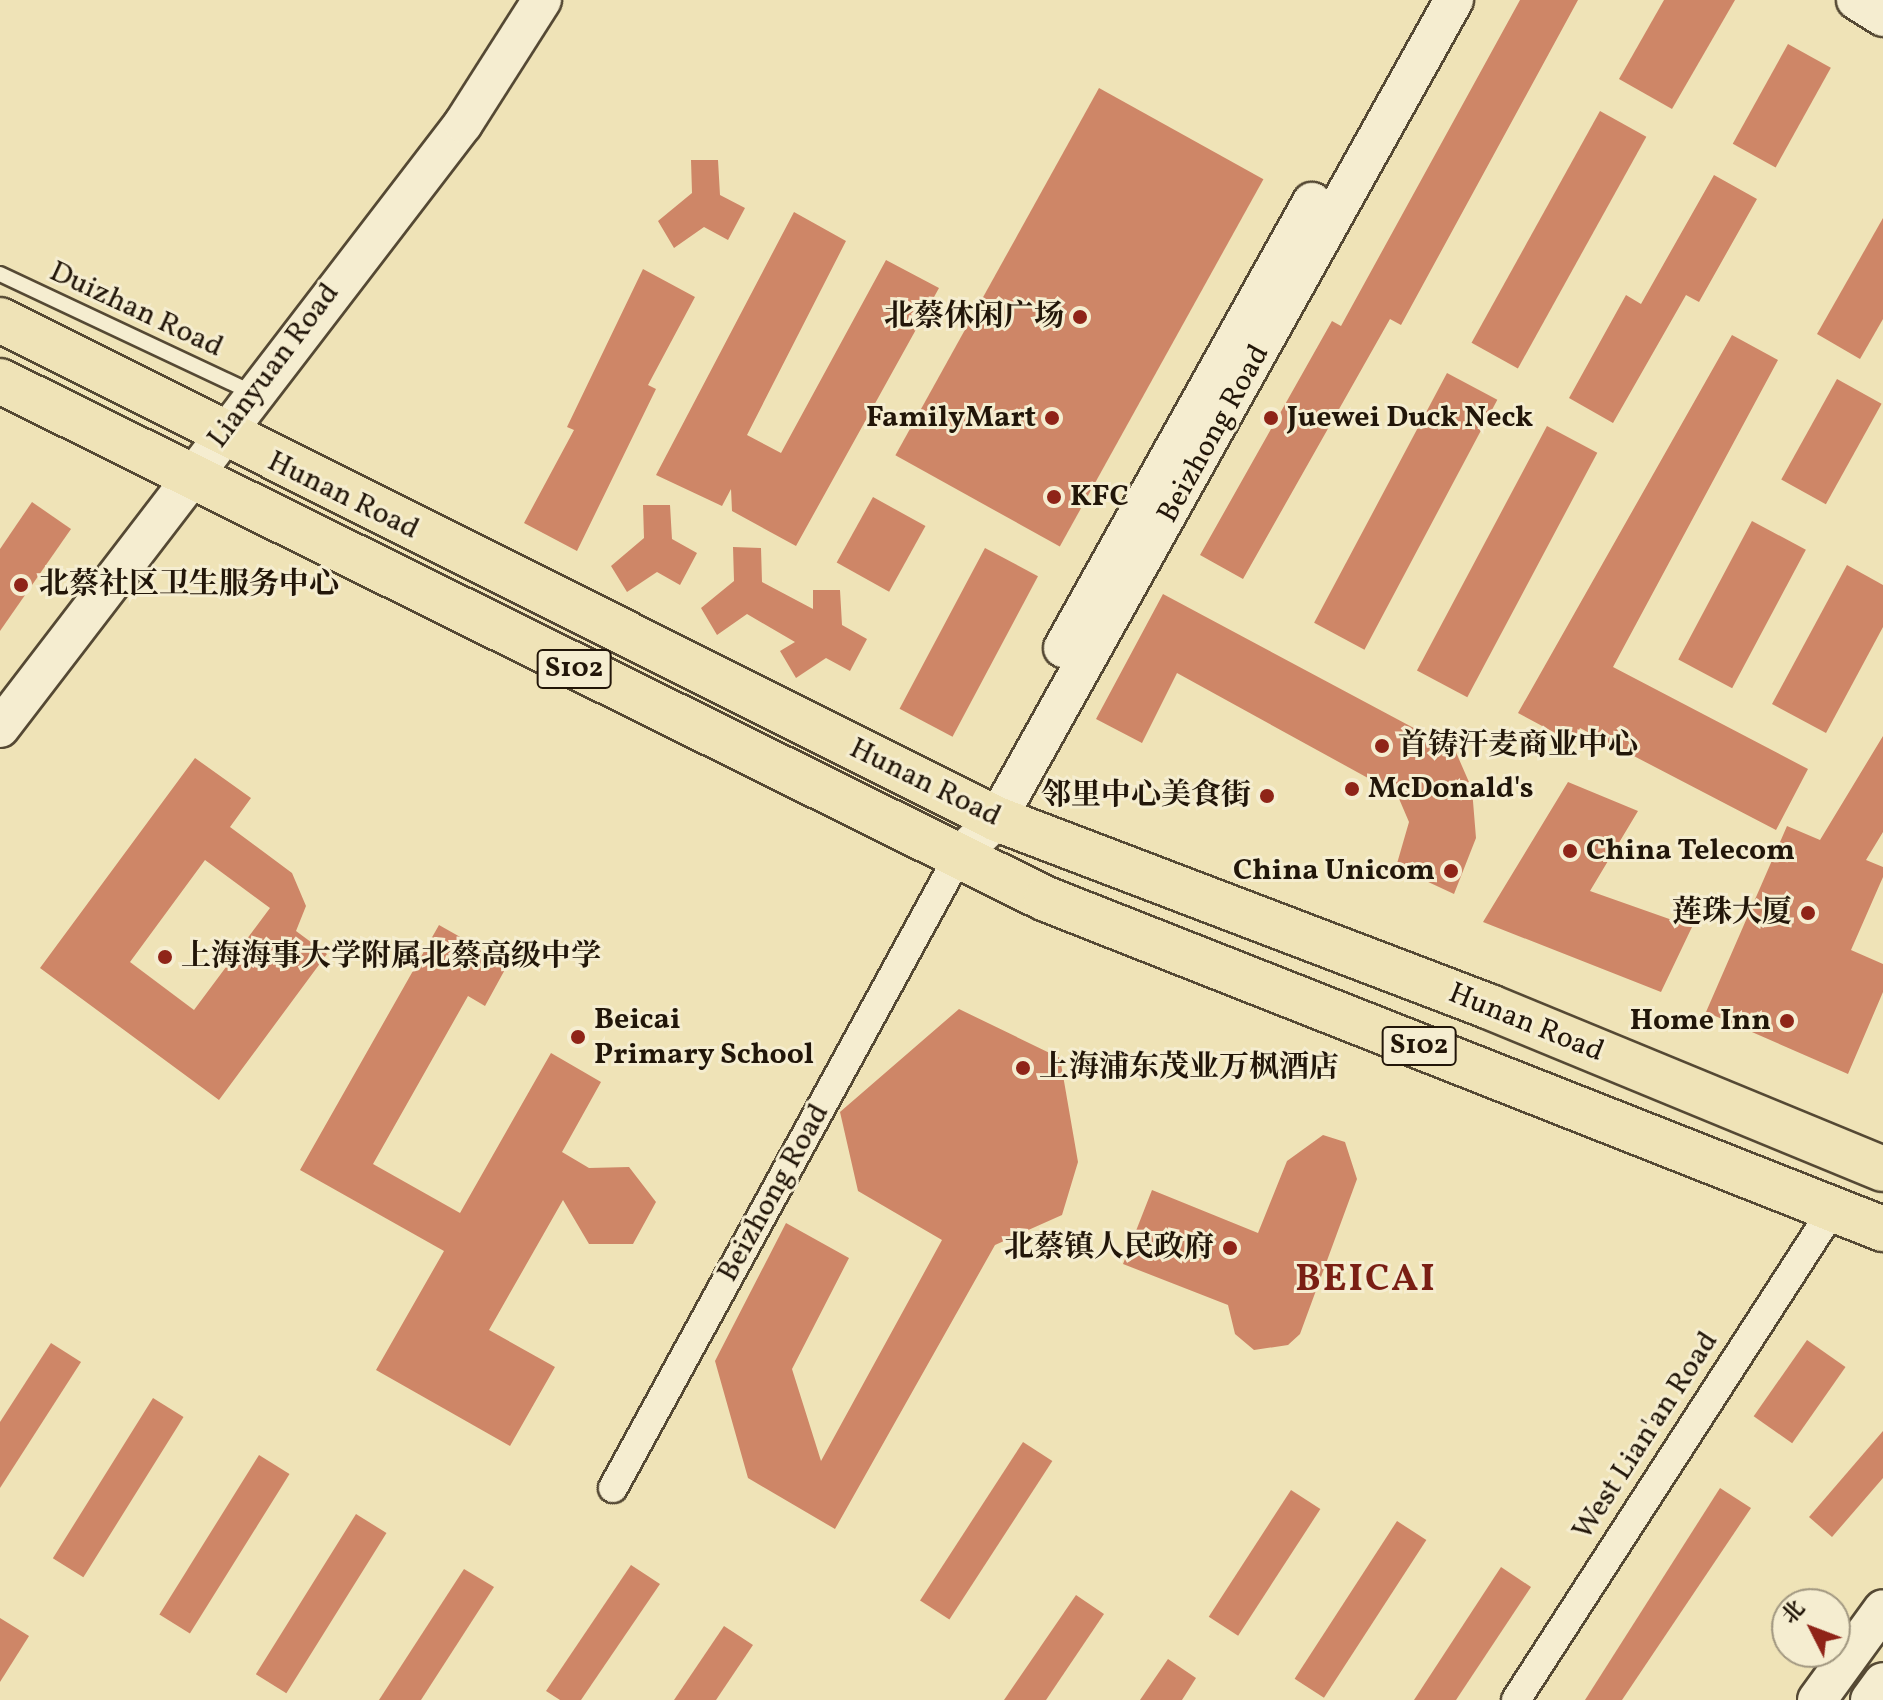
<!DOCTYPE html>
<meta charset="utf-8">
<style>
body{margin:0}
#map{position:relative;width:1883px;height:1700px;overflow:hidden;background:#efe3b7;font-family:Vollkorn,"Noto Serif SC",serif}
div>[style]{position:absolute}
.building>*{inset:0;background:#ce8667;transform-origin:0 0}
.roads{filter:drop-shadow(2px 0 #554934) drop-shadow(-2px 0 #554934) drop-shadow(0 2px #554934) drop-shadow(0 -2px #554934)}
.lane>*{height:14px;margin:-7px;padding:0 7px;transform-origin:7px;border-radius:7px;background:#f5edd0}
.street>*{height:28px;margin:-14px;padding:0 14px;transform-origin:14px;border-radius:14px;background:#f5edd0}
.secondary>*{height:38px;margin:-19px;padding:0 19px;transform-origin:19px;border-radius:19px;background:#f5edd0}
.primary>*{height:44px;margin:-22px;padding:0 22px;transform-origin:22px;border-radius:22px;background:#efe3b7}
.dots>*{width:22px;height:22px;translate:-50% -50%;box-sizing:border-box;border:4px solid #f5edd0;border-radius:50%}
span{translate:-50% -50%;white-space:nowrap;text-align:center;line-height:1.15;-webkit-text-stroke:6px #f5edd0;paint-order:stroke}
.shield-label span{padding:2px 6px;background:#f5edd0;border:2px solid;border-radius:6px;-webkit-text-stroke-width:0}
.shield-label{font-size:28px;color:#221609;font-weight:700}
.street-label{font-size:30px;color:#221609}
.poi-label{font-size:30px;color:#221609;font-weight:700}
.right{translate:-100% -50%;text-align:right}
.left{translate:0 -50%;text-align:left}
.district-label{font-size:38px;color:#7a1f14;font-weight:700;letter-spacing:2px}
.north{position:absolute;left:1771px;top:1588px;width:80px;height:80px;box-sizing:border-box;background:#f5edd0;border:2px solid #a19780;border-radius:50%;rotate:312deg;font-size:22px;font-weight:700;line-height:32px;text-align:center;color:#221609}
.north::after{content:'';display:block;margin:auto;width:28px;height:36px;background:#8f2418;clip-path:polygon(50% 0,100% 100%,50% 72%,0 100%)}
</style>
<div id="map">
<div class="building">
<div style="clip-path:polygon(1520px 0,1578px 0,1401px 325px,1390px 319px,1243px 579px,1200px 555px,1332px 321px,1341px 326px)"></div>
<div style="clip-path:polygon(1664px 0,1735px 0,1672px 109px,1619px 79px)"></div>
<div style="left:1788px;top:44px;width:49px;height:114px;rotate:29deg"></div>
<div style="left:1099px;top:88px;width:188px;height:420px;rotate:29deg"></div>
<div style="left:1600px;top:111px;width:53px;height:265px;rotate:29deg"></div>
<div style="clip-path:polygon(691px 160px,718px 160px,720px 195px,745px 208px,728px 240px,704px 227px,674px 248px,658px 221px,692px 193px)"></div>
<div style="clip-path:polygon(1714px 175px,1757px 199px,1699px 302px,1686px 295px,1613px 423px,1569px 398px,1626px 295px,1641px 304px)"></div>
<div style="clip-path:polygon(794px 212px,846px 241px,747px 435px,781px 453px,886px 260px,939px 288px,796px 546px,732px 511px,731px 489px,722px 506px,656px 475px)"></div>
<div style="clip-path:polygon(1883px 218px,1883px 319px,1860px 359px,1817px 334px)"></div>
<div style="clip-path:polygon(643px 269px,695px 297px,648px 385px,656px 389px,577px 551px,524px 523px,574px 430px,567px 427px)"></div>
<div style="clip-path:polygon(1732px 335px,1778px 360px,1613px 667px,1808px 769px,1776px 830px,1580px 728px,1572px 742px,1518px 713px)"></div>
<div style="left:1447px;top:373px;width:57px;height:283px;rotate:28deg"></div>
<div style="left:1837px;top:379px;width:51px;height:115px;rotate:29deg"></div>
<div style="left:1547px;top:426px;width:57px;height:277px;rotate:28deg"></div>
<div style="left:873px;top:497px;width:60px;height:75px;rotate:29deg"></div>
<div style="clip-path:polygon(32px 502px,71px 529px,0 631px,0 549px)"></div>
<div style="clip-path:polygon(643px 505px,670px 505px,672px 539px,697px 553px,680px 585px,657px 572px,627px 592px,611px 566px,644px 538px)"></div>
<div style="left:1752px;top:521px;width:61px;height:157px;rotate:28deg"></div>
<div style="clip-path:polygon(733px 547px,761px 548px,762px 582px,813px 609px,813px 590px,840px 590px,842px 625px,867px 639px,850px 671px,826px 658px,796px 678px,780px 651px,795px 642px,747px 614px,717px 635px,701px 608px,734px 581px)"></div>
<div style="left:985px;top:548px;width:60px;height:182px;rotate:28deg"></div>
<div style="clip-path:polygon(1847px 565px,1883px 585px,1883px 627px,1826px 733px,1772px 704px)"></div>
<div style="clip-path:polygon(1163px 594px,1455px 750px,1472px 789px,1476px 838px,1454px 894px,1396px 867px,1409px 822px,1397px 794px,1177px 673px,1142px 743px,1096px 719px)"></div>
<div style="clip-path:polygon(1883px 736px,1883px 832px,1866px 860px,1883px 867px,1883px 877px,1851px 950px,1883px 964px,1883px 992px,1848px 1074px,1706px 1012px,1787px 826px,1820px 840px)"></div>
<div style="clip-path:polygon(evenodd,195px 758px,251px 798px,230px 827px,292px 873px,306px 906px,296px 931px,327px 954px,219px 1100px,40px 968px,195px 758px,205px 860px,270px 908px,194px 1010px,130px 962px,205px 860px)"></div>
<div style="clip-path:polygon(1568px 782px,1638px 811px,1590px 891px,1692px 927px,1661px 992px,1483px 922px)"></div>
<div style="clip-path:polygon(439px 925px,508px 964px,485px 1006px,468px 996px,373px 1164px,460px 1213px,551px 1053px,601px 1082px,562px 1152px,589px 1168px,629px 1167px,656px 1202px,633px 1244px,589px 1244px,563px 1200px,489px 1330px,555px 1367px,510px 1446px,376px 1370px,444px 1251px,300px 1170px)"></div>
<div style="clip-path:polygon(959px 1009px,1060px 1058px,1078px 1162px,1062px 1215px,995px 1245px,835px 1529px,748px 1478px,715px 1361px,786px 1223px,849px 1258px,792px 1369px,821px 1461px,942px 1240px,858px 1191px,840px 1112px)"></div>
<div style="clip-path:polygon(1323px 1135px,1345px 1142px,1357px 1179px,1300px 1334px,1288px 1345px,1254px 1350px,1235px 1334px,1228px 1305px,1123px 1264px,1152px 1190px,1258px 1233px,1287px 1161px)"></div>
<div style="left:1807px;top:1340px;width:47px;height:93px;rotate:35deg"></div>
<div style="clip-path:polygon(51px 1343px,81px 1362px,0 1488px,0 1422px)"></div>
<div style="left:153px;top:1398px;width:36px;height:189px;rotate:32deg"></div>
<div style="clip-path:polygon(1883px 1431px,1883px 1478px,1832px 1537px,1809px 1517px)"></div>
<div style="left:1023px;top:1442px;width:35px;height:189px;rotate:33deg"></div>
<div style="left:259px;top:1455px;width:36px;height:188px;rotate:32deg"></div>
<div style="clip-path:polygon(1720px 1488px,1751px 1508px,1622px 1700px,1585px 1700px)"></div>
<div style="left:1291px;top:1490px;width:35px;height:151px;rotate:33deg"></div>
<div style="left:356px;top:1514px;width:36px;height:189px;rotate:32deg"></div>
<div style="left:1397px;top:1521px;width:35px;height:188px;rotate:33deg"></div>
<div style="clip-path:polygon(631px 1565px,660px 1584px,581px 1700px,560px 1700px,546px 1691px)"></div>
<div style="clip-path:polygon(1501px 1567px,1531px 1587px,1456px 1700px,1414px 1700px)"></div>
<div style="clip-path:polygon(464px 1569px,494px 1587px,421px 1700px,379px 1700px)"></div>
<div style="clip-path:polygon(1076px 1595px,1104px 1614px,1046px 1700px,1004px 1700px)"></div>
<div style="clip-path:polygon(0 1618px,29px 1636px,0 1682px)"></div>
<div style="clip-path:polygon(724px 1626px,753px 1645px,716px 1700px,674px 1700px)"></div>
<div style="clip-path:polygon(1168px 1659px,1196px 1678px,1182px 1700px,1140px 1700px)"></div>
</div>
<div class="roads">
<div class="lane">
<div style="left:0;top:274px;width:277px;rotate:25.2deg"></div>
</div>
<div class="street">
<div style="left:613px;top:1488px;width:719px;rotate:-61.33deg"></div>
<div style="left:1516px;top:1700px;width:584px;rotate:-57.15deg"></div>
</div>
<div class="secondary">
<div style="left:1856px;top:0;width:32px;rotate:32deg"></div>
<div style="left:1063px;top:648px;width:511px;rotate:-60.83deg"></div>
<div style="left:0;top:728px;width:761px;rotate:-52.53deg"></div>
<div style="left:463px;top:124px;width:147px;rotate:-57.5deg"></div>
<div style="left:958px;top:857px;width:54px;rotate:-44.3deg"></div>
<div style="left:997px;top:819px;width:938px;rotate:-60.84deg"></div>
<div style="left:1817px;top:1700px;width:112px;rotate:-54deg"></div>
<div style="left:1870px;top:1700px;width:22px;rotate:-54deg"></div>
</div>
<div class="primary">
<div style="left:0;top:320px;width:1115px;rotate:26.59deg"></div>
<div style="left:997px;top:819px;width:528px;rotate:20.87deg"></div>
<div style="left:1490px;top:1007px;width:425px;rotate:22.4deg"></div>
<div style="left:0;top:381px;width:1167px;rotate:26.35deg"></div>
<div style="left:1046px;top:899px;width:900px;rotate:21.52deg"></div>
</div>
</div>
<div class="dots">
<div style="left:1080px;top:317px;background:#8f2418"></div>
<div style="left:1052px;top:418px;background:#8f2418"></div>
<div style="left:1271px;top:418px;background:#8f2418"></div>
<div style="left:1054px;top:497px;background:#8f2418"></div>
<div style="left:21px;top:585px;background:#8f2418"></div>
<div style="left:1382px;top:746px;background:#8f2418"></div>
<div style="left:1352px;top:789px;background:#8f2418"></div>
<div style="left:1267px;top:796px;background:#8f2418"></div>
<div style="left:1570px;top:851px;background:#8f2418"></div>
<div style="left:1451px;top:871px;background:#8f2418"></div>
<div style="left:1808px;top:913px;background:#8f2418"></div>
<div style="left:165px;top:957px;background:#8f2418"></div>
<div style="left:1787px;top:1021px;background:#8f2418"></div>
<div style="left:578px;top:1037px;background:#8f2418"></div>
<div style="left:1023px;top:1068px;background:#8f2418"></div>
<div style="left:1230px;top:1248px;background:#8f2418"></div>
</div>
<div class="shield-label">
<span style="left:574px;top:669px">S102</span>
<span style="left:1419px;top:1046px">S102</span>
</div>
<div class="street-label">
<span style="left:136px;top:310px;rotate:25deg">Duizhan Road</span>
<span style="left:274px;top:366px;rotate:-53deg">Lianyuan Road</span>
<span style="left:1214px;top:434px;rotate:-61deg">Beizhong Road</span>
<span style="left:343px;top:496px;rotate:26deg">Hunan Road</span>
<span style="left:925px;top:783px;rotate:26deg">Hunan Road</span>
<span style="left:1526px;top:1023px;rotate:22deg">Hunan Road</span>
<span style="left:774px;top:1193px;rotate:-61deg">Beizhong Road</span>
<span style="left:1646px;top:1436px;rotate:-57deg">West Lian'an Road</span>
</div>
<div class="poi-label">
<span class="right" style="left:1064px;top:317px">北蔡休闲广场</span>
<span class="right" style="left:1036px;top:418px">FamilyMart</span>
<span class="left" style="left:1287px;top:418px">Juewei Duck Neck</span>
<span class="left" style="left:1070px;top:497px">KFC</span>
<span class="left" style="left:39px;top:585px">北蔡社区卫生服务中心</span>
<span class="left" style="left:1398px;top:746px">首铸汗麦商业中心</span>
<span class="left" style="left:1368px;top:789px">McDonald's</span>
<span class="right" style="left:1251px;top:796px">邻里中心美食街</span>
<span class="left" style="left:1586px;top:851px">China Telecom</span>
<span class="right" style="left:1435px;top:871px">China Unicom</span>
<span class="right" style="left:1792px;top:913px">莲珠大厦</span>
<span class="left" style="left:181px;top:957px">上海海事大学附属北蔡高级中学</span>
<span class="left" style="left:594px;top:1037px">Beicai<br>Primary School</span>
<span class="right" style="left:1771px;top:1021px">Home Inn</span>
<span class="left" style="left:1039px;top:1068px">上海浦东茂业万枫酒店</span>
<span class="right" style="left:1214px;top:1248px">北蔡镇人民政府</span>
</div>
<div class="district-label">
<span style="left:1366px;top:1281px">BEICAI</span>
</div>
<div class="north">北</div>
</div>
